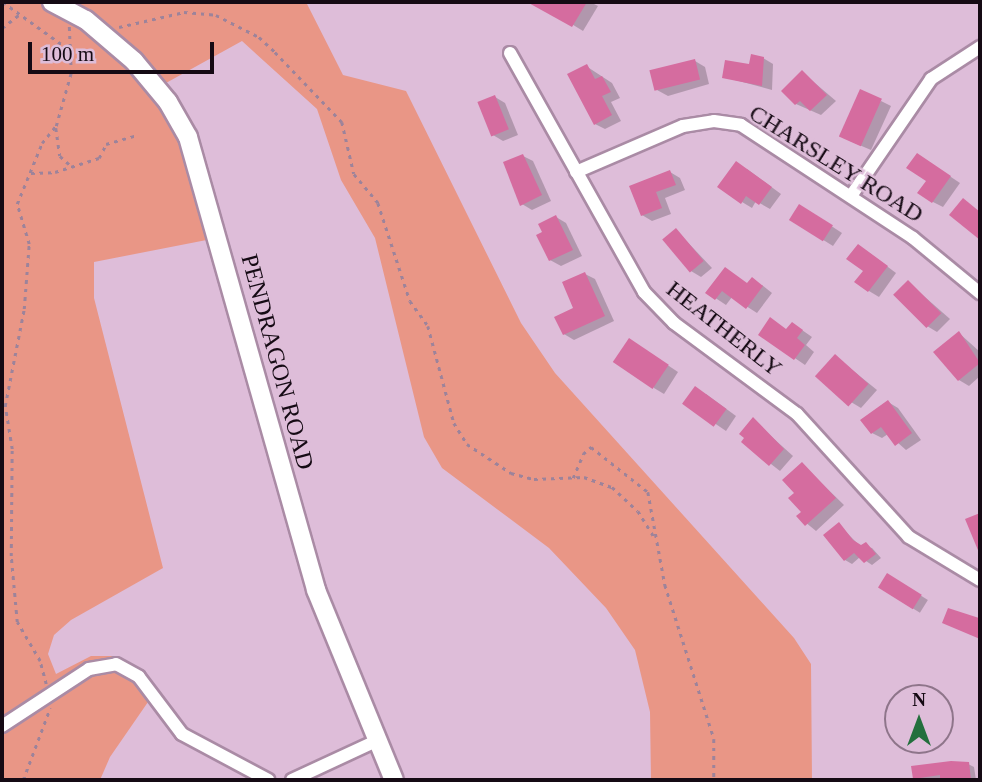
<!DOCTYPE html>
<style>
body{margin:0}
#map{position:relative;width:982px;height:782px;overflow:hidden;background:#debdd9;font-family:Georgia,serif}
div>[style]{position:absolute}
.green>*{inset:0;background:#e99686}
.shadow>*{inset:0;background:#0003;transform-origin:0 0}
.building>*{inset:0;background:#d56c9f;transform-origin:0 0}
.path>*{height:2.5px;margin-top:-1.25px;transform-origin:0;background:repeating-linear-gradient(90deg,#9d839a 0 3.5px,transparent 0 8.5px)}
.roads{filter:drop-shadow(2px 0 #aa8ba5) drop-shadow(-2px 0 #aa8ba5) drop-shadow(0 2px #aa8ba5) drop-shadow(0 -2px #aa8ba5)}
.street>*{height:12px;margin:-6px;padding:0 6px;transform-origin:6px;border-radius:6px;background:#fff}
.secondary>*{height:18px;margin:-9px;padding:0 9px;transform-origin:9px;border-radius:9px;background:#fff}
span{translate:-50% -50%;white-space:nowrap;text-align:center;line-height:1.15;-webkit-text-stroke:5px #debdd9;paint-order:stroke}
.street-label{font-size:24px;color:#150a14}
.frame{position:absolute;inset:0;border:4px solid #150a14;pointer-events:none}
.north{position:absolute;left:884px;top:684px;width:70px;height:70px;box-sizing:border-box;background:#debdd9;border:2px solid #8e758a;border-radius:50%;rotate:0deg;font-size:19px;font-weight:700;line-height:28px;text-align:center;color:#150a14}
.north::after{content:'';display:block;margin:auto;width:24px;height:32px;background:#236f3d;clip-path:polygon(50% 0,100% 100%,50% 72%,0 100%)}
.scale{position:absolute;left:28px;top:42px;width:186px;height:32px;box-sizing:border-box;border:4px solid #150a14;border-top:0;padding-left:9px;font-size:21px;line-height:24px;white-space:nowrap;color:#150a14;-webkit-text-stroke:5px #debdd9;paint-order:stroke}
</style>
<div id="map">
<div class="green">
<div style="clip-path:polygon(2px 2px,306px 2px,343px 75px,406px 91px,521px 323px,555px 373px,794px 638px,811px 664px,812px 780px,651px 780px,650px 712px,635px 650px,606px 608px,549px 548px,442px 468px,424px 437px,375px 238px,341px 180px,317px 109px,242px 41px,166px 83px,205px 157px,227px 236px,94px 262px,94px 298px,163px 568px,71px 620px,54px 635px,48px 654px,56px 674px,91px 656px,118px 656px,126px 661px,148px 702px,110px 757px,100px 780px,2px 780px)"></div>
</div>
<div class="shadow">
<div style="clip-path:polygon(536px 2px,590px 2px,598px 6px,583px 31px)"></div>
<div style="clip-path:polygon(763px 58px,773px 64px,772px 90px,724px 77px)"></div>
<div style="clip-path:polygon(695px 61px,705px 67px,709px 84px,668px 96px,657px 90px)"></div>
<div style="clip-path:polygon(586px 66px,612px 83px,620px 98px,611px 102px,621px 121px,605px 129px,595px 124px)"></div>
<div style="clip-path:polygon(802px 72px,836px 101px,821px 115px,796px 104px,784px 91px)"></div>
<div style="clip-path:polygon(495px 97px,505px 103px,518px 135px,503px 141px,493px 135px)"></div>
<div style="clip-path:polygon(881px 101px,891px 106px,871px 150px,850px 141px)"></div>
<div style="clip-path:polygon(523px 156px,533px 161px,551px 201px,532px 210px,522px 204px)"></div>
<div style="clip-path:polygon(927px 161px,960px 183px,943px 207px,933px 202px)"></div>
<div style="clip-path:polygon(747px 169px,781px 194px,770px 209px,756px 201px,752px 208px,742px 202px)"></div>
<div style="clip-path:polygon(670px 172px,680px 178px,685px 190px,665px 198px,671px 214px,652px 221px,642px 215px,631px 187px)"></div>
<div style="clip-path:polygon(810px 212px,842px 233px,833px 246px,791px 220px)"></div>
<div style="clip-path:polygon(556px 217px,566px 223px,582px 256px,561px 266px,550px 260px,544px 232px)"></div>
<div style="clip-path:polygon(676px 230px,712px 268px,701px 277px,691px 271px)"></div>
<div style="clip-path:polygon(868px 252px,896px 273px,879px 297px,869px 291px)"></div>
<div style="clip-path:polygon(585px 274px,595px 279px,614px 321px,574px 340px,564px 334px)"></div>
<div style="clip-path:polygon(909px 283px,950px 319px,937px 332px,927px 326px)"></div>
<div style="clip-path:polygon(748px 284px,762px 285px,772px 293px,757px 313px,732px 297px,726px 305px,708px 293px)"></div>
<div style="clip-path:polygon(802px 330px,812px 337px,806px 345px,814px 352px,805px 365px,760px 334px)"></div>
<div style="clip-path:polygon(959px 333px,980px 352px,980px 376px,969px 386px,959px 380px)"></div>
<div style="clip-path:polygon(639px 346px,678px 372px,664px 394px,654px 388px)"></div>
<div style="clip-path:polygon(835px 356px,877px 390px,861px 408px,851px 402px)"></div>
<div style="clip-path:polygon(706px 394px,736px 416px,726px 431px,685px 403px)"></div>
<div style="clip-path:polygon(888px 402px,898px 408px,921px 440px,906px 450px,888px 434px,882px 438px,872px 433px)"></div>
<div style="clip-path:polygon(753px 420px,793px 456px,780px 471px,743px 442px)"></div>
<div style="clip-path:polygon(802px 464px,844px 505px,816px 531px,799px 517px,804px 512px,797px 493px)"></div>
<div style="clip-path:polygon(839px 525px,859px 545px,872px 548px,881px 558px,872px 565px,860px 557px,852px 564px,845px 560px,825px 535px)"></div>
<div style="left:888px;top:575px;width:47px;height:15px;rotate:32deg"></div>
<div style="clip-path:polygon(968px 764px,974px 767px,976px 780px,915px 778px)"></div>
</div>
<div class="building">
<div style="clip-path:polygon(527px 2px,587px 2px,572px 27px)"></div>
<div style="clip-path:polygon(751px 54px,764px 57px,762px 86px,722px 78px,725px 60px,749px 64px)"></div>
<div style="left:695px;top:59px;width:21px;height:47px;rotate:76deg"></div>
<div style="clip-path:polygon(587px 64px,595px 79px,602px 76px,611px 92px,602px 96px,612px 115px,594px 125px,567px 74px)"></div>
<div style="clip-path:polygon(802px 70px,827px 95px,810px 111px,800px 101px,795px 105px,781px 91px)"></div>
<div style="left:860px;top:89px;width:24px;height:52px;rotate:24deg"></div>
<div style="left:495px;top:95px;width:37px;height:19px;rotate:68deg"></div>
<div style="clip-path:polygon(917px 153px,951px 176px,932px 203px,917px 193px,926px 181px,906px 168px)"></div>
<div style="clip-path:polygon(523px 154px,542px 195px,520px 206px,503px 162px)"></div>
<div style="clip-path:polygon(736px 161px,772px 187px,759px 205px,746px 196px,741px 204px,717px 187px)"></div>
<div style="clip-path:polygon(670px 170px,676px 185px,656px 192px,662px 208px,641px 216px,629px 186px)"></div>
<div style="clip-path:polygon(963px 198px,980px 212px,980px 240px,949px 215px)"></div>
<div style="left:799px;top:204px;width:40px;height:19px;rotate:32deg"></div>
<div style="clip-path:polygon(556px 215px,573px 250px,549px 261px,536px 235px,542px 232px,538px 224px)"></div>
<div style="left:676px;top:228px;width:43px;height:18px;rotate:50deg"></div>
<div style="clip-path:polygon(858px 244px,888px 266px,868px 292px,854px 282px,863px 271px,846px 259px)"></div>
<div style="clip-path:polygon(725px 267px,747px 283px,752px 277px,763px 286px,746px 309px,722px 291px,715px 300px,705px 293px)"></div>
<div style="clip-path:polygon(585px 272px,605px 316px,563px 335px,554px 317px,573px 308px,562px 282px)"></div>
<div style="left:908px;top:280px;width:47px;height:21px;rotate:45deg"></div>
<div style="clip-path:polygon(770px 317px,786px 329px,792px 322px,803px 330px,797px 338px,805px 345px,794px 360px,758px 335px)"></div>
<div style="clip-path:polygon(959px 331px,980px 363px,958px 381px,933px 352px)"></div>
<div style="left:629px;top:338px;width:48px;height:29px;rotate:34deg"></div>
<div style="left:835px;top:354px;width:45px;height:30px;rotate:42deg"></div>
<div style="left:695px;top:386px;width:39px;height:22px;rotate:36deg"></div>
<div style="clip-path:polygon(888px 400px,912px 433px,895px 446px,881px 427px,871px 434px,860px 420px)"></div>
<div style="clip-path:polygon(753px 417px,784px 449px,769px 466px,741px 442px,744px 438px,739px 434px)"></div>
<div style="clip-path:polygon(802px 462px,836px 498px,805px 526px,796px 516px,801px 512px,788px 498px,794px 493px,782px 480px)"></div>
<div style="clip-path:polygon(980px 513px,980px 555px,965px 519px)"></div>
<div style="clip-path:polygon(839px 522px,853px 540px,861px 545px,866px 542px,876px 554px,864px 563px,854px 553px,844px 561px,823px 535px)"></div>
<div style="left:887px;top:573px;width:41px;height:17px;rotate:32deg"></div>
<div style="clip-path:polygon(948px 608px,979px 618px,980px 639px,942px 623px)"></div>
<div style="clip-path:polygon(951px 761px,969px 762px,971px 780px,940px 780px,940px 775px,913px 779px,911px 766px)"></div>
</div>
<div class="path">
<div style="left:3px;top:2px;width:84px;rotate:35.8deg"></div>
<div style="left:119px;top:27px;width:67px;rotate:-13deg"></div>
<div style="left:184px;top:12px;width:32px;rotate:5deg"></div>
<div style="left:216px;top:15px;width:48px;rotate:27.1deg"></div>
<div style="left:259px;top:37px;width:22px;rotate:43deg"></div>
<div style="left:275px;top:52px;width:97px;rotate:46.3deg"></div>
<div style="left:342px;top:122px;width:53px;rotate:77deg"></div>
<div style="left:354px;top:174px;width:38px;rotate:50deg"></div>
<div style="left:378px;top:203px;width:103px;rotate:71.9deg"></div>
<div style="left:410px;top:301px;width:31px;rotate:54deg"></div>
<div style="left:428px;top:326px;width:100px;rotate:75deg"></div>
<div style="left:454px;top:423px;width:25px;rotate:58deg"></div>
<div style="left:467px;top:444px;width:53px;rotate:33.4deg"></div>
<div style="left:511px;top:473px;width:24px;rotate:15deg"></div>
<div style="left:534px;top:479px;width:50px;rotate:-2.3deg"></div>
<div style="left:584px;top:477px;width:30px;rotate:20deg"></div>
<div style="left:612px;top:487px;width:35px;rotate:43deg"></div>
<div style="left:638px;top:511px;width:31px;rotate:58deg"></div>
<div style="left:2px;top:28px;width:23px;rotate:-38deg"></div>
<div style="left:56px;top:128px;width:28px;rotate:82deg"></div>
<div style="left:60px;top:156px;width:13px;rotate:42deg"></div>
<div style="left:31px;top:173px;width:24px;rotate:-2deg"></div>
<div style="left:55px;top:172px;width:46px;rotate:-17.7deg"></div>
<div style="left:99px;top:158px;width:16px;rotate:-63deg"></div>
<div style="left:106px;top:144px;width:33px;rotate:-16deg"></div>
<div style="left:573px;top:478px;width:26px;rotate:-67deg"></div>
<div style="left:583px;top:454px;width:11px;rotate:-41deg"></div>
<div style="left:591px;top:447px;width:73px;rotate:38.3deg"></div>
<div style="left:648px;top:492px;width:95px;rotate:79.6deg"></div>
<div style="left:665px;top:585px;width:162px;rotate:72.3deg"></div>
<div style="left:714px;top:739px;width:41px;rotate:90deg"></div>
<div style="left:46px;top:684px;width:24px;rotate:-105deg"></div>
<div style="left:40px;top:661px;width:45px;rotate:-120.5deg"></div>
<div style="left:17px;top:622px;width:66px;rotate:-95.2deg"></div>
<div style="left:11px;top:556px;width:107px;rotate:-89.5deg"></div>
<div style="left:12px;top:449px;width:44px;rotate:-99.2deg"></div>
<div style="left:5px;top:406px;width:99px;rotate:-78.9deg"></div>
<div style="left:24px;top:309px;width:65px;rotate:-85.6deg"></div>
<div style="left:29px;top:244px;width:42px;rotate:-106.7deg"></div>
<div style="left:17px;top:204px;width:66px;rotate:-67.7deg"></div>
<div style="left:42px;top:143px;width:22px;rotate:-51deg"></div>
<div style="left:56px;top:126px;width:55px;rotate:-74.2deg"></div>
<div style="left:71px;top:73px;width:47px;rotate:-92.4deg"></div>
<div style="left:23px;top:780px;width:77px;rotate:-69.4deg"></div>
</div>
<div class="roads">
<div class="street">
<div style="left:510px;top:53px;width:274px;rotate:60.7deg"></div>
<div style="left:644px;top:292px;width:43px;rotate:45.9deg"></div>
<div style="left:674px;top:323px;width:153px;rotate:36.5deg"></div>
<div style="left:797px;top:414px;width:166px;rotate:47.7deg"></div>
<div style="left:909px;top:537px;width:83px;rotate:31.2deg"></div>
<div style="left:576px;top:172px;width:116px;rotate:-23.3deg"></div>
<div style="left:683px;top:126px;width:31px;rotate:-9deg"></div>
<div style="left:714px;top:121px;width:27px;rotate:8deg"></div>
<div style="left:741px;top:125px;width:206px;rotate:33.3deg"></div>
<div style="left:913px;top:238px;width:87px;rotate:39.4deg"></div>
<div style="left:851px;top:196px;width:142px;rotate:-55.6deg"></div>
<div style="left:931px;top:79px;width:59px;rotate:-33.1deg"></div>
<div style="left:2px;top:726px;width:104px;rotate:-33.2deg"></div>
<div style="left:89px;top:669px;width:27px;rotate:-10deg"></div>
<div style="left:116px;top:664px;width:26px;rotate:29deg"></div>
<div style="left:139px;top:677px;width:71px;rotate:53deg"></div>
<div style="left:182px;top:734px;width:98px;rotate:28.1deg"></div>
<div style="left:292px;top:780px;width:93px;rotate:-24.9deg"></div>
</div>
<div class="secondary">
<div style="left:52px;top:2px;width:38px;rotate:28deg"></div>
<div style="left:86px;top:20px;width:63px;rotate:40.5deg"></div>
<div style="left:134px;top:61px;width:53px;rotate:50.3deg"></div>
<div style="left:168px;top:102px;width:40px;rotate:60.3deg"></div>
<div style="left:188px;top:137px;width:471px;rotate:74.2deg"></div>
<div style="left:316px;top:590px;width:205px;rotate:67.7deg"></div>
</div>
</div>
<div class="street-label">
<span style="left:836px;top:164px;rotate:32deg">CHARSLEY ROAD</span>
<span style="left:724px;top:329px;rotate:38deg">HEATHERLY</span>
<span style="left:277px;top:362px;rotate:75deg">PENDRAGON ROAD</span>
</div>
<div class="frame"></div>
<div class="north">N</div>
<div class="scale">100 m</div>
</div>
